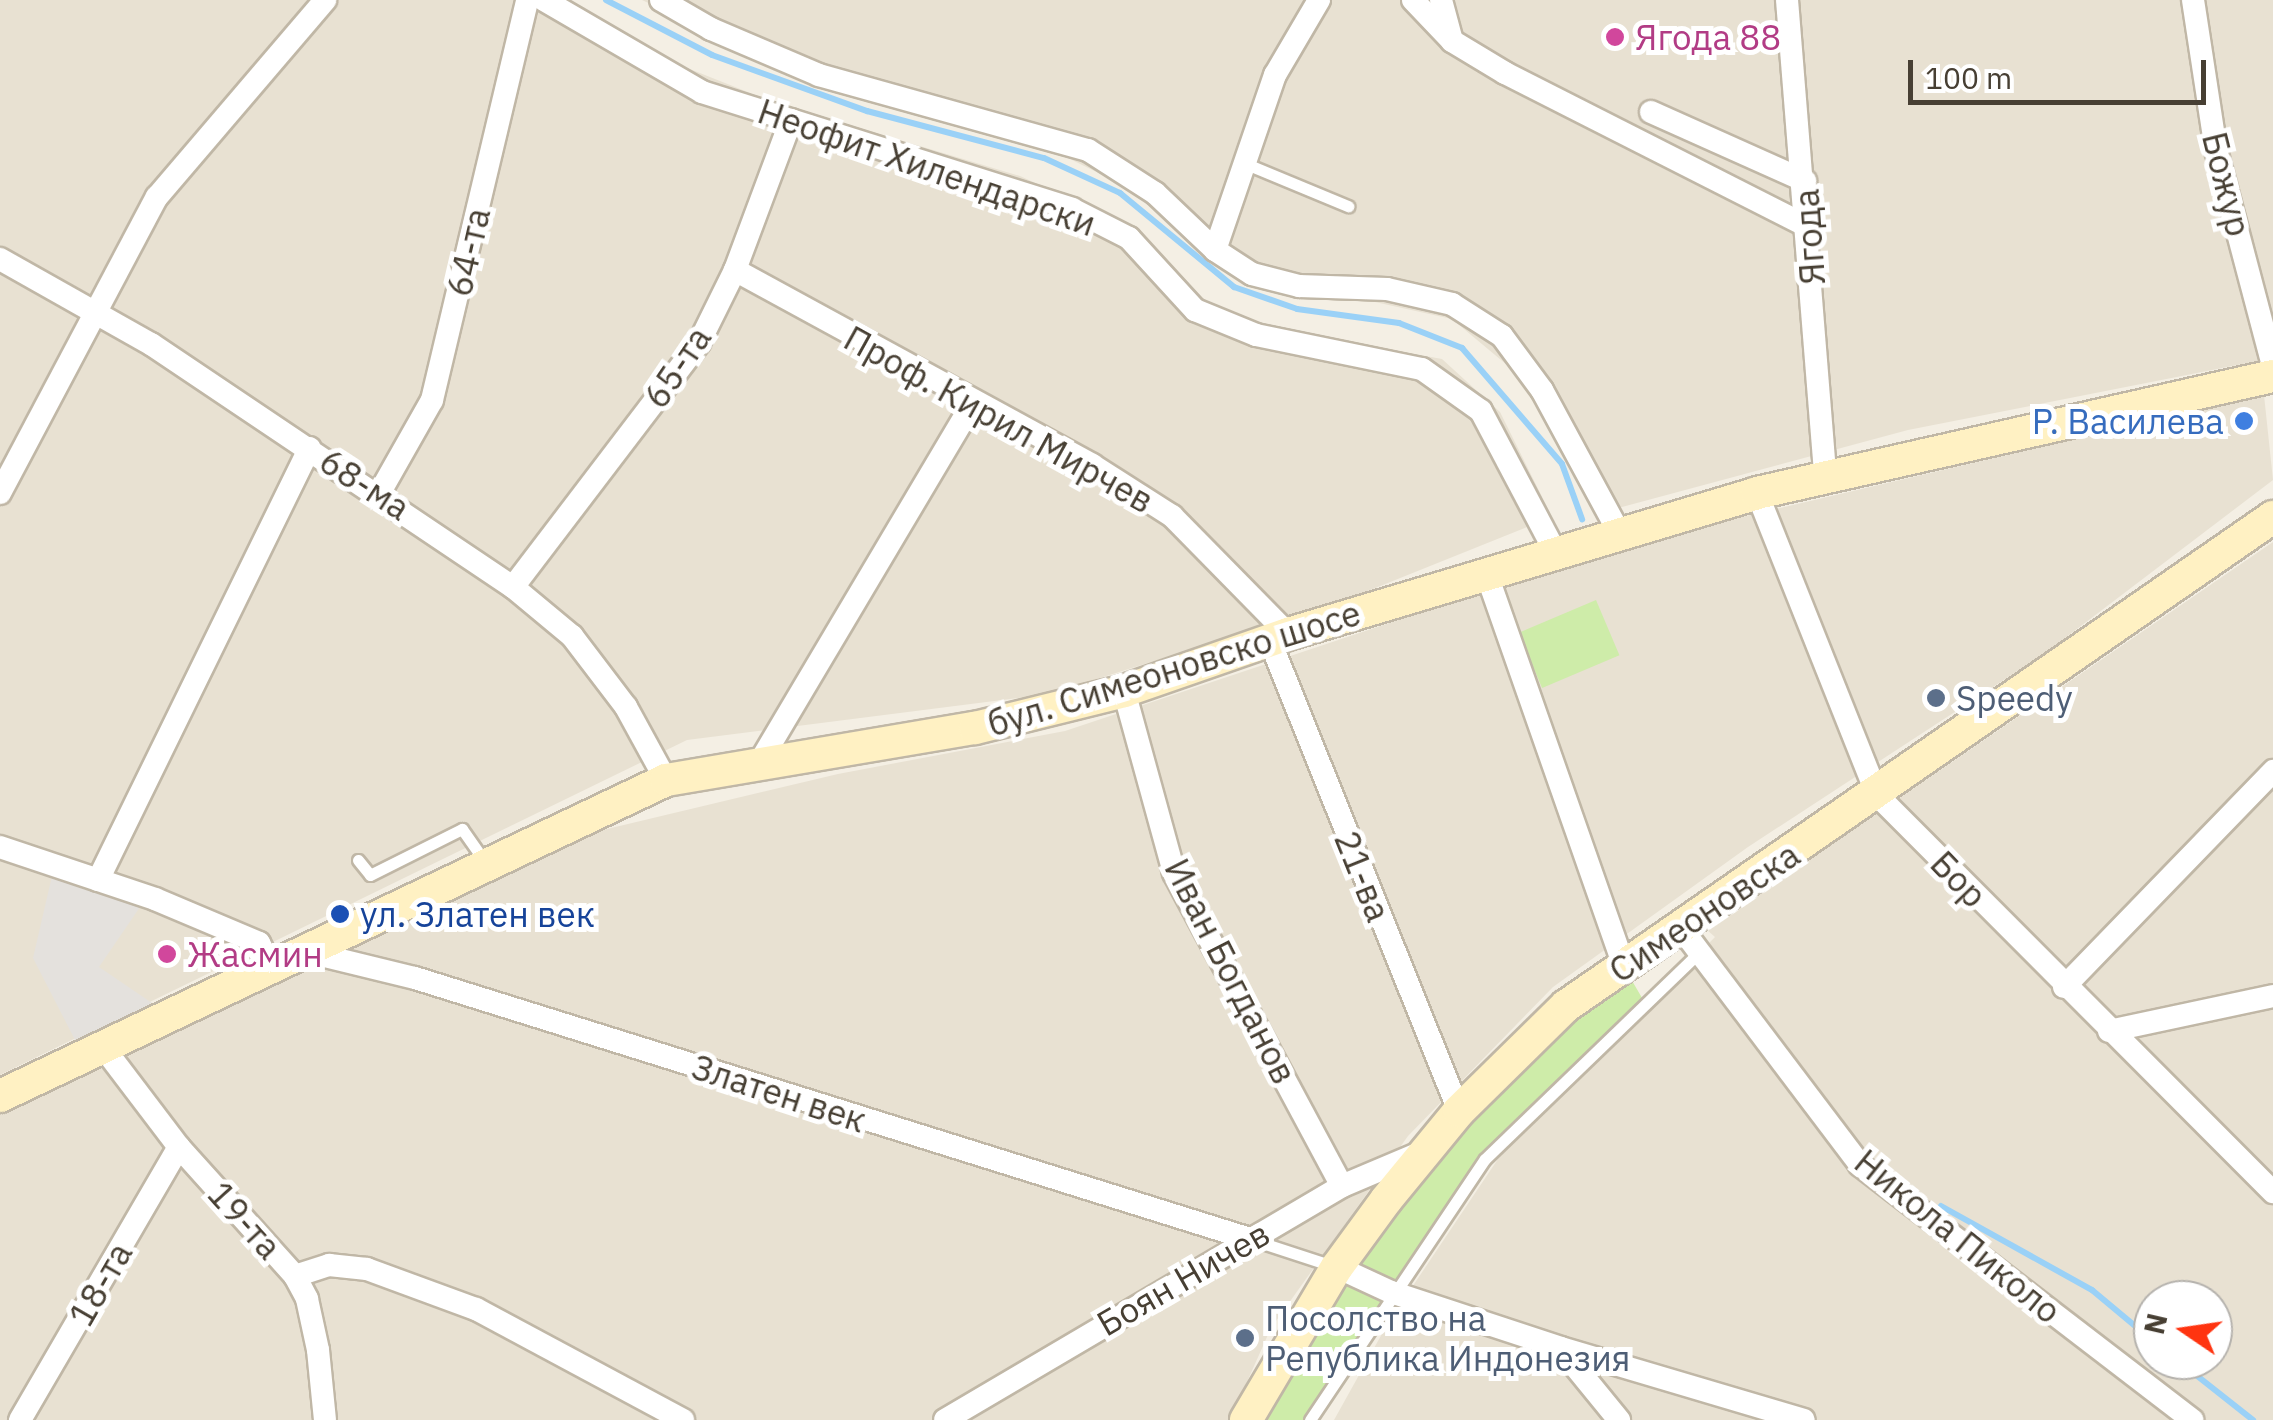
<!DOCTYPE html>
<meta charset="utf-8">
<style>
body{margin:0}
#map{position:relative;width:2273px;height:1420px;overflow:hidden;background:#f4efe4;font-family:"IBM Plex Sans",sans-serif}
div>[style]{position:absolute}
.residential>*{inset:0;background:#e8e1d2}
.green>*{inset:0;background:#ceeca9;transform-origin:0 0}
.parking>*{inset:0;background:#e4e1dd}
.stream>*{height:6px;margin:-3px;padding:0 3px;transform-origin:3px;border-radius:3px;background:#9ad1f7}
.roads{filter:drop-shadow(2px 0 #c0b7a6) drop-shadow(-2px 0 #c0b7a6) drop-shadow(0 2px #c0b7a6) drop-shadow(0 -2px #c0b7a6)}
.lane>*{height:11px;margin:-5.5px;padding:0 5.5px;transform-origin:5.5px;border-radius:5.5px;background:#fff}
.street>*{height:22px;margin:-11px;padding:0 11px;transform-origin:11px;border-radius:11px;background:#fff}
.secondary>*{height:32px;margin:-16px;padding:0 16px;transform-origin:16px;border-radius:16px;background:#fff1c3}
.dots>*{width:28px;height:28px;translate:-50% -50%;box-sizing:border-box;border:5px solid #fff;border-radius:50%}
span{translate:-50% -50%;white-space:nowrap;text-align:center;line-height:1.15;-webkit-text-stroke:10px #fff;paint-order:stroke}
.hotel-label{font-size:35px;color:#b23c85}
.left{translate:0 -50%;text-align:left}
.street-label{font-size:35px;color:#473f33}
.shop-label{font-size:35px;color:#366cbe}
.right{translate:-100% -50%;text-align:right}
.service-label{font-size:35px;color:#4e5e75}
.transit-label{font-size:35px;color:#164399}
.north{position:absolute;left:2133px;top:1280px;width:100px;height:100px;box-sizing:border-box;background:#fff;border:2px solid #b5b2ad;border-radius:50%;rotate:283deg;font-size:28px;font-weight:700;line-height:40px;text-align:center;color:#473f33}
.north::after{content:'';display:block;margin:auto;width:35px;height:45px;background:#ff3410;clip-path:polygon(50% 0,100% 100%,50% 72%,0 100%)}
.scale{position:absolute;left:1908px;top:60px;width:298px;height:45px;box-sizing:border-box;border:5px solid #473f33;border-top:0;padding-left:12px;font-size:30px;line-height:35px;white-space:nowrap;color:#473f33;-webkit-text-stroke:8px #fff;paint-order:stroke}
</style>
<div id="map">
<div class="residential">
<div style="clip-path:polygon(0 0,564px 0,652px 54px,770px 101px,1020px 176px,1112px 218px,1149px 241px,1204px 299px,1251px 324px,1442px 359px,1500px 412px,1552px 517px,1333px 605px,1049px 694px,687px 740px,0 1075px)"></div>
<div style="clip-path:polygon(642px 0,2273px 0,2273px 358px,1908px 430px,1596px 514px,1519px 375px,1452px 319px,1366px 300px,1287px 293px,1208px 256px,1127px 187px,1068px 158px,815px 83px)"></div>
<div style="clip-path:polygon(2264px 395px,2273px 480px,2048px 651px,1748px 847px,1553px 987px,1408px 1136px,1271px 1328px,1230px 1420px,0 1420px,0 1112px,586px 834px,838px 774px,1065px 731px,1630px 543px)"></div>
<div style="clip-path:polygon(evenodd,2273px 542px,2273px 1420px,1334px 1420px,1388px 1323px,1498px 1159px,1715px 937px,1707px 930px,2273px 542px,2153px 1300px,2213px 1300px,2213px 1360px,2153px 1360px,2153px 1300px)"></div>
</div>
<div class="green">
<div style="left:1596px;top:600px;width:60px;height:84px;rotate:67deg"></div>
<div style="clip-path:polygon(1624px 967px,1645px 1003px,1485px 1159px,1310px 1420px,1246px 1420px,1386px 1200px)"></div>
</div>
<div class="parking">
<div style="clip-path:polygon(52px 876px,140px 907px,99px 967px,152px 1003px,76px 1042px,33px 958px)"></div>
</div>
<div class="stream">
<div style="left:606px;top:0;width:119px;rotate:27.4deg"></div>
<div style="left:712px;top:55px;width:165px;rotate:19.9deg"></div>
<div style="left:867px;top:111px;width:183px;rotate:14.9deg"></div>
<div style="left:1044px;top:158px;width:84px;rotate:24.7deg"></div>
<div style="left:1120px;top:193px;width:148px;rotate:39.5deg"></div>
<div style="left:1234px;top:287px;width:67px;rotate:19.2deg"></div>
<div style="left:1297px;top:309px;width:103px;rotate:7.8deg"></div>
<div style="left:1399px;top:323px;width:68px;rotate:21.6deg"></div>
<div style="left:1462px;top:348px;width:153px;rotate:49.2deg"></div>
<div style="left:1562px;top:464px;width:59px;rotate:70deg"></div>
<div style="left:1941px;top:1206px;width:173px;rotate:29.1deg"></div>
<div style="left:2092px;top:1290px;width:80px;rotate:39.9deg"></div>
<div style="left:2177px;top:1360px;width:97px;rotate:38.3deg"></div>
</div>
<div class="roads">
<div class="lane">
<div style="left:1244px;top:163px;width:113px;rotate:22.5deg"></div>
<div style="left:358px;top:860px;width:19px;rotate:51deg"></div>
<div style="left:370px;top:875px;width:103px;rotate:-26.6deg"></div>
<div style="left:462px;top:829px;width:39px;rotate:55deg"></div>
<div style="left:1253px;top:1240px;width:84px;rotate:18deg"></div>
<div style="left:1310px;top:1420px;width:314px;rotate:-56.2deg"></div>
<div style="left:1485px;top:1159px;width:298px;rotate:-44deg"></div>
</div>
<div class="street">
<div style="left:544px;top:0;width:183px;rotate:30.2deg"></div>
<div style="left:702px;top:92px;width:388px;rotate:17.5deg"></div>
<div style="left:1072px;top:209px;width:64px;rotate:27deg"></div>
<div style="left:1129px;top:238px;width:98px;rotate:47.5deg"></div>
<div style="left:1195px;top:310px;width:66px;rotate:22.3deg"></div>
<div style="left:1256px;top:335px;width:169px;rotate:11.6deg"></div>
<div style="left:1422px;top:369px;width:72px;rotate:35.4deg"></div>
<div style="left:1481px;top:411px;width:161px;rotate:62.2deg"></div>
<div style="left:661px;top:0;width:58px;rotate:30.1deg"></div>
<div style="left:711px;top:29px;width:117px;rotate:23.1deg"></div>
<div style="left:819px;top:75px;width:279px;rotate:15.6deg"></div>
<div style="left:1088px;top:150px;width:80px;rotate:32.7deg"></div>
<div style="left:1155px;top:193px;width:83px;rotate:43.5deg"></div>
<div style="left:1215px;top:250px;width:44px;rotate:33deg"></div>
<div style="left:1252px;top:274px;width:49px;rotate:14.3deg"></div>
<div style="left:1299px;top:286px;width:88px;rotate:2deg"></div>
<div style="left:1387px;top:289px;width:67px;rotate:13deg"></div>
<div style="left:1452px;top:304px;width:59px;rotate:32.6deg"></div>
<div style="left:1502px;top:336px;width:67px;rotate:53.5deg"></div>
<div style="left:1542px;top:390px;width:164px;rotate:61.6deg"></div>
<div style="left:1413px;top:0;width:57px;rotate:46.4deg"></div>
<div style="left:1452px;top:41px;width:62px;rotate:31.1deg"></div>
<div style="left:1505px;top:73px;width:340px;rotate:26.9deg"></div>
<div style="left:1441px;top:0;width:38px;rotate:75deg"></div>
<div style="left:1787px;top:0;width:477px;rotate:85.4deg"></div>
<div style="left:2193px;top:0;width:152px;rotate:81.3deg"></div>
<div style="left:2216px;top:150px;width:222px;rotate:75.2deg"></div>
<div style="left:1651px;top:112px;width:169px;rotate:24.1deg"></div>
<div style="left:1215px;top:250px;width:185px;rotate:-71.1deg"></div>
<div style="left:1275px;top:75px;width:87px;rotate:-59.6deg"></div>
<div style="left:0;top:259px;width:173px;rotate:29.4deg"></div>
<div style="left:151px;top:344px;width:436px;rotate:33.9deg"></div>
<div style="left:513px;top:587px;width:77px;rotate:39.7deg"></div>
<div style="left:572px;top:636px;width:89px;rotate:52.7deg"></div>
<div style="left:626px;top:707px;width:83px;rotate:61.3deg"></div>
<div style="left:735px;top:270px;width:407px;rotate:28.6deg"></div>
<div style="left:1092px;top:465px;width:95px;rotate:32.5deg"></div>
<div style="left:1172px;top:516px;width:165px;rotate:45.5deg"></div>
<div style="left:380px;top:492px;width:106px;rotate:-60.5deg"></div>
<div style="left:432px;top:400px;width:411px;rotate:-76.6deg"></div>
<div style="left:0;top:493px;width:335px;rotate:-62.1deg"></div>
<div style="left:157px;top:197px;width:259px;rotate:-49.5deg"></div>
<div style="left:1757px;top:493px;width:325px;rotate:68.3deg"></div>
<div style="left:1877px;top:795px;width:561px;rotate:45.07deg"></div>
<div style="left:1487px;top:575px;width:415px;rotate:70.7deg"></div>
<div style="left:513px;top:587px;width:307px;rotate:-52.7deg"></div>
<div style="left:699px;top:343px;width:81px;rotate:-63.7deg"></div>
<div style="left:735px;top:270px;width:160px;rotate:-69.5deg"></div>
<div style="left:1270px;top:641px;width:507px;rotate:68.09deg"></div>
<div style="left:1124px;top:691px;width:189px;rotate:74.6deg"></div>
<div style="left:1174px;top:873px;width:355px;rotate:61.8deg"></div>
<div style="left:761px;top:760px;width:415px;rotate:-59.3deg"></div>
<div style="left:0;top:847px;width:163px;rotate:18.5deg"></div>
<div style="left:155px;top:899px;width:113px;rotate:22.9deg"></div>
<div style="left:259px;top:943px;width:27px;rotate:63deg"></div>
<div style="left:98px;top:880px;width:481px;rotate:-63.9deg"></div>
<div style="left:1681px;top:928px;width:297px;rotate:52.9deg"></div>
<div style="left:1860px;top:1165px;width:419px;rotate:37.5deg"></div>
<div style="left:304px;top:951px;width:114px;rotate:13.7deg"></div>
<div style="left:415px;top:978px;width:878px;rotate:17.36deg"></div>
<div style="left:2064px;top:987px;width:301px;rotate:-45.9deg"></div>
<div style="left:2109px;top:1031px;width:168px;rotate:-12deg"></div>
<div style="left:103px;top:1047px;width:126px;rotate:52.8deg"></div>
<div style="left:179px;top:1147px;width:173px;rotate:48deg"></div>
<div style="left:295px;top:1276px;width:26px;rotate:62deg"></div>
<div style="left:307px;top:1299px;width:52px;rotate:77.8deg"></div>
<div style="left:318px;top:1350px;width:70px;rotate:84.3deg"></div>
<div style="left:1337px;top:1267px;width:60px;rotate:24.8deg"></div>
<div style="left:1391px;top:1292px;width:179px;rotate:18.2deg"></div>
<div style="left:1561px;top:1348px;width:253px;rotate:16.5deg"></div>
<div style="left:295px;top:1276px;width:36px;rotate:-18deg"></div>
<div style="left:329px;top:1265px;width:38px;rotate:6deg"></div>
<div style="left:367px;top:1269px;width:116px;rotate:20.2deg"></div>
<div style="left:476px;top:1309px;width:235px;rotate:28.2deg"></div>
<div style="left:1561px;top:1349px;width:92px;rotate:50.8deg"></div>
<div style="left:20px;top:1420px;width:316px;rotate:-59.8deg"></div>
<div style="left:945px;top:1420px;width:461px;rotate:-30.5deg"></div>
<div style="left:1342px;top:1186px;width:92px;rotate:-23deg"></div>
</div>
<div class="secondary">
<div style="left:0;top:1096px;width:737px;rotate:-25.38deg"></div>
<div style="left:666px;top:780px;width:313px;rotate:-9.6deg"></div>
<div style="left:975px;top:728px;width:154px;rotate:-13.9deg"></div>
<div style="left:1124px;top:691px;width:174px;rotate:-19.2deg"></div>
<div style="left:1288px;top:634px;width:490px;rotate:-16.7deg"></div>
<div style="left:1757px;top:493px;width:529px;rotate:-12.78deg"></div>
<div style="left:1246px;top:1420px;width:178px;rotate:-59.3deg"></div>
<div style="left:1337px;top:1267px;width:83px;rotate:-53.8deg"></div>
<div style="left:1386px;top:1200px;width:115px;rotate:-50.6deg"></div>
<div style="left:1459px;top:1111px;width:150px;rotate:-44.5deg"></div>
<div style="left:1566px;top:1006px;width:860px;rotate:-34.67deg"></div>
</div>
</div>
<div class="dots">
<div style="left:1615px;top:37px;background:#d1479c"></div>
<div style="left:2244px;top:421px;background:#3f7fe0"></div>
<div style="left:1936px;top:698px;background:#5c6f8a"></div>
<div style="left:340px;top:914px;background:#1a4fb4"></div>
<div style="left:167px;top:954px;background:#d1479c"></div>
<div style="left:1245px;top:1338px;background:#5c6f8a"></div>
</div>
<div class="hotel-label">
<span class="left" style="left:1635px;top:37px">Ягода 88</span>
<span class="left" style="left:187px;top:954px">Жасмин</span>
</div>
<div class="street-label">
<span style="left:927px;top:167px;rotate:19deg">Неофит Хилендарски</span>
<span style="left:2227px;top:184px;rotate:76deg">Божур</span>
<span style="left:1809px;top:237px;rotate:-94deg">Ягода</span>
<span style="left:468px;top:252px;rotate:-77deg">64-та</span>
<span style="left:677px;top:367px;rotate:-56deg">65-та</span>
<span style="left:999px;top:419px;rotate:29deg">Проф. Кирил Мирчев</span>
<span style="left:365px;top:484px;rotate:33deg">68-ма</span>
<span style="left:1174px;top:668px;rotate:-17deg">бул. Симеоновско шосе</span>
<span style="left:1363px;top:876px;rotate:68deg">21-ва</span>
<span style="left:1959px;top:879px;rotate:46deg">Бор</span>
<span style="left:1704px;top:912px;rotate:-34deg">Симеоновска</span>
<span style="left:1231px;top:971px;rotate:63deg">Иван Богданов</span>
<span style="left:779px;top:1093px;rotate:18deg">Златен век</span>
<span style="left:245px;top:1220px;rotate:48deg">19-та</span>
<span style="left:1958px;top:1236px;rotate:39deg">Никола Пиколо</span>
<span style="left:1183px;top:1278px;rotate:-30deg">Боян Ничев</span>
<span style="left:100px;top:1284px;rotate:-60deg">18-та</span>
</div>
<div class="shop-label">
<span class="right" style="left:2224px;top:421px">Р. Василева</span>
</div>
<div class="service-label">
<span class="left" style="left:1956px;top:698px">Speedy</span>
<span class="left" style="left:1265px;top:1338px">Посолство на<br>Република Индонезия</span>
</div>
<div class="transit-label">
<span class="left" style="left:360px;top:914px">ул. Златен век</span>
</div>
<div class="north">N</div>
<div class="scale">100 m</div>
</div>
